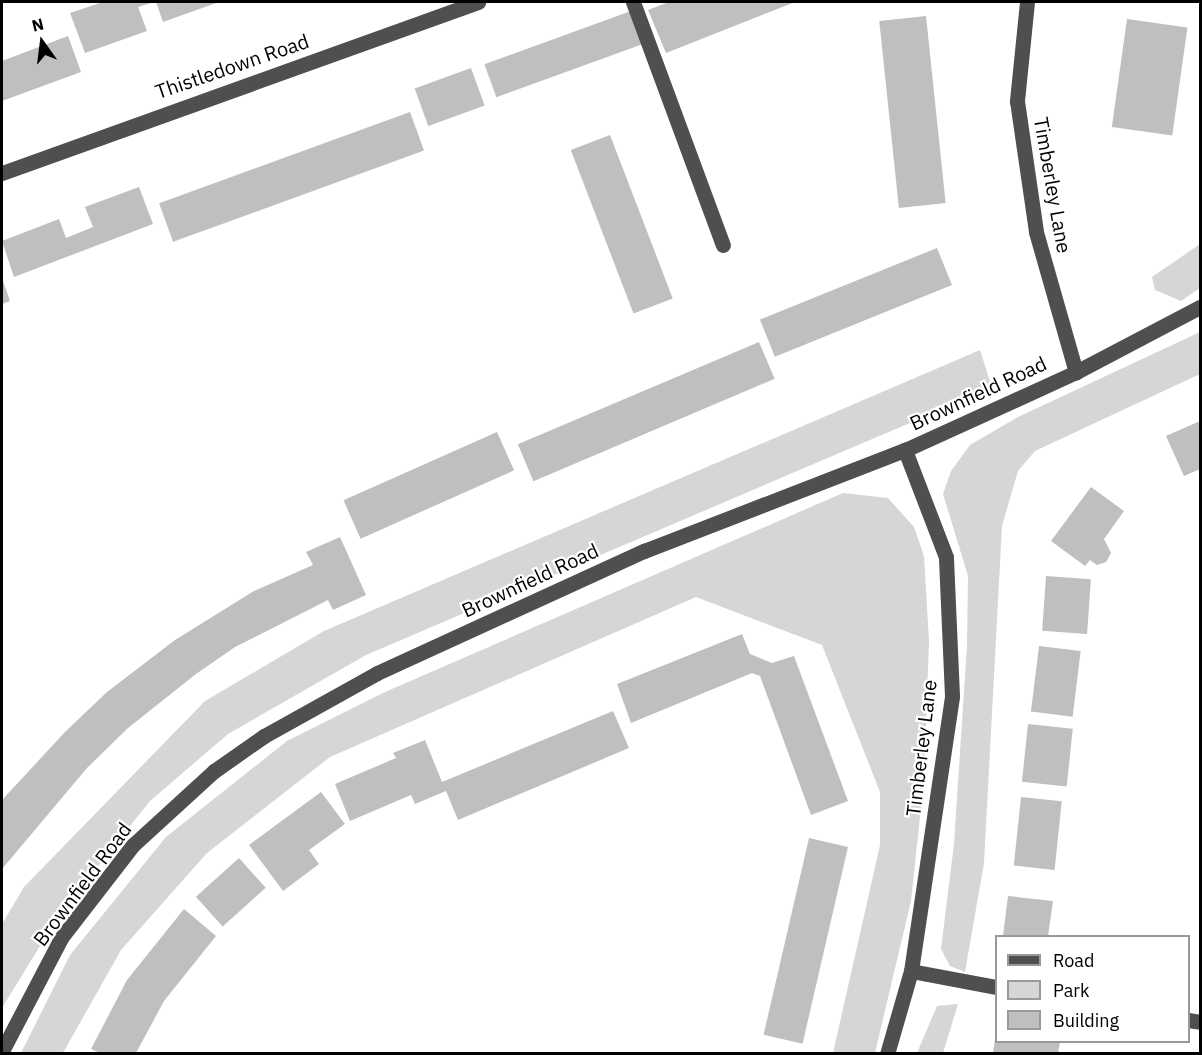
<!DOCTYPE html>
<style>
body{margin:0}
#map{position:relative;width:1202px;height:1055px;overflow:hidden;background:#fff;font-family:"IBM Plex Sans",sans-serif}
div>[style]{position:absolute}
.green>*{inset:0;background:#d6d6d6}
.building>*{inset:0;background:#bfbfbf;transform-origin:0 0}
.minor>*{height:15px;margin:-7.5px;padding:0 7.5px;transform-origin:7.5px;border-radius:7.5px;background:#4f4f4f}
span{translate:-50% -50%;white-space:nowrap;text-align:center;line-height:1.15;-webkit-text-stroke:4.5px #fff;paint-order:stroke}
.street-label{font-size:20px;color:#000}
.frame{position:absolute;inset:0;border:3px solid #000;pointer-events:none}
.legend{position:absolute;left:995px;top:935px;width:195px;height:108px;box-sizing:border-box;background:#fff;border:2px solid #999;margin:0;padding:8px 10px;list-style:none;font-size:18px;color:#000}
.legend li{display:flex;align-items:center;gap:12px;height:30px}
.legend b{width:30px;border:2px solid #999}
.north{position:absolute;left:12px;top:12px;width:60px;height:60px;-webkit-text-stroke:4px #fff;paint-order:stroke;rotate:346deg;font-size:16px;font-weight:700;line-height:24px;text-align:center;color:#000}
.north::after{content:'';display:block;margin:auto;width:21px;height:27px;background:#000;clip-path:polygon(50% 0,100% 100%,50% 72%,0 100%)}
</style>
<div id="map">
<div class="green">
<div style="clip-path:polygon(1200px 244px,1200px 288px,1181px 301px,1155px 290px,1152px 277px)"></div>
<div style="clip-path:polygon(1200px 332px,1200px 374px,1035px 451px,1018px 471px,1002px 526px,984px 863px,965px 972px,950px 966px,941px 949px,954px 844px,967px 645px,968px 576px,943px 494px,951px 471px,970px 445px,1018px 417px)"></div>
<div style="clip-path:polygon(980px 350px,992px 388px,366px 655px,228px 734px,150px 801px,59px 915px,2px 1008px,2px 924px,24px 887px,205px 701px,324px 631px)"></div>
<div style="clip-path:polygon(843px 493px,888px 498px,914px 527px,924px 556px,929px 641px,924px 780px,911px 901px,875px 1053px,833px 1053px,880px 845px,880px 792px,822px 645px,696px 597px,330px 757px,207px 853px,121px 950px,63px 1053px,21px 1053px,70px 955px,166px 837px,287px 741px,385px 692px)"></div>
<div style="clip-path:polygon(958px 1004px,943px 1053px,917px 1053px,937px 1006px)"></div>
</div>
<div class="building">
<div style="clip-path:polygon(103px 2px,154px 2px,138px 7px,147px 31px,85px 53px,70px 13px)"></div>
<div style="clip-path:polygon(156px 2px,219px 2px,163px 22px)"></div>
<div style="clip-path:polygon(669px 2px,795px 2px,666px 53px,648px 10px)"></div>
<div style="left:631px;top:11px;width:35px;height:156px;rotate:70deg"></div>
<div style="left:926px;top:16px;width:188px;height:47px;rotate:84deg"></div>
<div style="left:1127px;top:19px;width:61px;height:109px;rotate:8deg"></div>
<div style="clip-path:polygon(68px 36px,81px 72px,2px 101px,2px 61px)"></div>
<div style="left:471px;top:68px;width:40px;height:60px;rotate:70deg"></div>
<div style="left:410px;top:112px;width:41px;height:267px;rotate:70deg"></div>
<div style="left:610px;top:135px;width:175px;height:42px;rotate:69deg"></div>
<div style="clip-path:polygon(139px 187px,153px 224px,14px 277px,2px 241px,59px 219px,66px 238px,93px 227px,85px 207px)"></div>
<div style="left:937px;top:248px;width:40px;height:191px;rotate:68deg"></div>
<div style="clip-path:polygon(2px 278px,10px 301px,2px 304px)"></div>
<div style="left:759px;top:342px;width:40px;height:262px;rotate:67deg"></div>
<div style="clip-path:polygon(1200px 421px,1200px 469px,1184px 476px,1166px 436px)"></div>
<div style="left:497px;top:432px;width:42px;height:168px;rotate:66deg"></div>
<div style="clip-path:polygon(1091px 487px,1124px 511px,1104px 539px,1111px 553px,1106px 562px,1097px 565px,1090px 560px,1085px 566px,1051px 541px)"></div>
<div style="clip-path:polygon(340px 537px,366px 595px,333px 610px,328px 600px,235px 647px,196px 674px,128px 728px,87px 768px,2px 869px,2px 800px,65px 732px,107px 692px,175px 640px,254px 591px,313px 565px,306px 552px)"></div>
<div style="left:1046px;top:576px;width:45px;height:55px;rotate:4deg"></div>
<div style="clip-path:polygon(742px 634px,750px 654px,772px 663px,794px 656px,848px 801px,811px 815px,760px 676px,752px 673px,631px 723px,617px 684px)"></div>
<div style="left:1039px;top:646px;width:42px;height:66px;rotate:7deg"></div>
<div style="clip-path:polygon(613px 711px,629px 748px,458px 820px,446px 791px,415px 804px,411px 795px,350px 821px,335px 784px,396px 758px,393px 753px,425px 740px,442px 782px)"></div>
<div style="left:1028px;top:724px;width:45px;height:58px;rotate:6deg"></div>
<div style="clip-path:polygon(321px 792px,345px 824px,309px 850px,319px 864px,283px 891px,249px 845px)"></div>
<div style="left:1021px;top:797px;width:41px;height:69px;rotate:6deg"></div>
<div style="left:809px;top:838px;width:40px;height:202px;rotate:13deg"></div>
<div style="left:239px;top:858px;width:40px;height:58px;rotate:48deg"></div>
<div style="clip-path:polygon(1008px 896px,1053px 901px,1048px 936px,1003px 936px)"></div>
<div style="clip-path:polygon(184px 909px,216px 936px,164px 1001px,136px 1053px,100px 1053px,91px 1049px,127px 980px)"></div>
<div style="clip-path:polygon(996px 1032px,996px 1042px,1060px 1042px,1058px 1053px,993px 1053px)"></div>
</div>
<div class="minor">
<div style="left:633px;top:2px;width:259px;rotate:69.7deg"></div>
<div style="left:1027px;top:2px;width:100px;rotate:95.8deg"></div>
<div style="left:1017px;top:101px;width:132px;rotate:81.7deg"></div>
<div style="left:1036px;top:232px;width:146px;rotate:74.1deg"></div>
<div style="left:2px;top:173px;width:506px;rotate:-19.76deg"></div>
<div style="left:911px;top:971px;width:86px;rotate:10.7deg"></div>
<div style="left:1188px;top:1020px;width:12px;rotate:9deg"></div>
<div style="left:2px;top:1051px;width:127px;rotate:-62.4deg"></div>
<div style="left:61px;top:938px;width:118px;rotate:-52.3deg"></div>
<div style="left:133px;top:845px;width:110px;rotate:-42.4deg"></div>
<div style="left:214px;top:771px;width:61px;rotate:-35deg"></div>
<div style="left:264px;top:736px;width:129px;rotate:-29.1deg"></div>
<div style="left:377px;top:673px;width:294px;rotate:-24.6deg"></div>
<div style="left:644px;top:551px;width:280px;rotate:-21.2deg"></div>
<div style="left:905px;top:450px;width:188px;rotate:-24.5deg"></div>
<div style="left:1076px;top:372px;width:140px;rotate:-27.7deg"></div>
<div style="left:887px;top:1054px;width:86px;rotate:-73.9deg"></div>
<div style="left:911px;top:971px;width:278px;rotate:-81.5deg"></div>
<div style="left:952px;top:696px;width:139px;rotate:-92.5deg"></div>
<div style="left:946px;top:557px;width:115px;rotate:-111deg"></div>
</div>
<div class="street-label">
<span style="left:232px;top:66px;rotate:-19deg">Thistledown Road</span>
<span style="left:1053px;top:185px;rotate:80deg">Timberley Lane</span>
<span style="left:978px;top:393px;rotate:-25deg">Brownfield Road</span>
<span style="left:530px;top:580px;rotate:-25deg">Brownfield Road</span>
<span style="left:921px;top:748px;rotate:-83deg">Timberley Lane</span>
<span style="left:82px;top:884px;rotate:-53deg">Brownfield Road</span>
</div>
<div class="frame"></div>
<ul class="legend">
<li><b style="height:8px;background:#4f4f4f"></b>Road</li>
<li><b style="height:16px;background:#d6d6d6"></b>Park</li>
<li><b style="height:16px;background:#bfbfbf"></b>Building</li>
</ul>
<div class="north">N</div>
</div>
